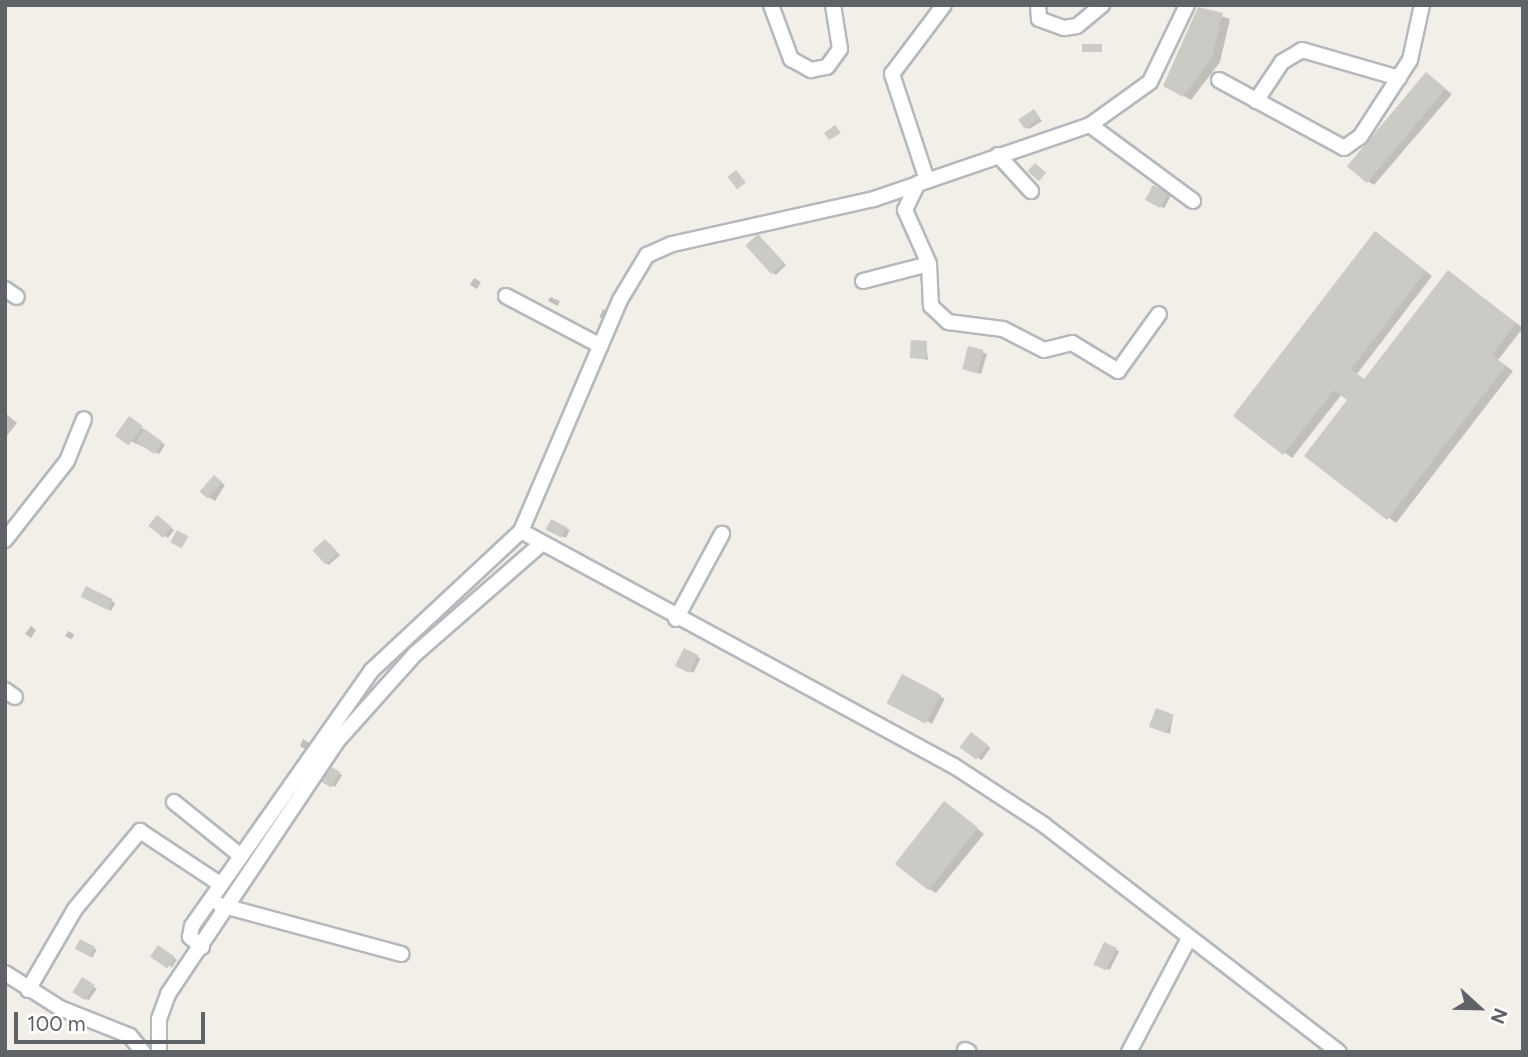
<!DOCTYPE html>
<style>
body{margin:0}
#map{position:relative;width:1528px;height:1057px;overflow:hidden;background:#f1efe8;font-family:Figtree,sans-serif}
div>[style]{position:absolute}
.shadow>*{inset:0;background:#0003;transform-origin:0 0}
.building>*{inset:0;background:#cccac5;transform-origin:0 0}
.roads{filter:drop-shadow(2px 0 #b5b8bc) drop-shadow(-2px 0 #b5b8bc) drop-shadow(0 2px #b5b8bc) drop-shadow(0 -2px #b5b8bc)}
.minor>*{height:14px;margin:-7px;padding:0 7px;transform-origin:7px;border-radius:7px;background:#fff}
span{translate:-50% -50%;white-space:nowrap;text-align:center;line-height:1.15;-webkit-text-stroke:5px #fff;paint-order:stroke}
.frame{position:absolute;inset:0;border:7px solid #5f6368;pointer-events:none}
.north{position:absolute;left:1444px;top:973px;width:70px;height:70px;-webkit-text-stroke:5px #fff;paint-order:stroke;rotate:112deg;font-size:19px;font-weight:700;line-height:28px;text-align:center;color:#5f6368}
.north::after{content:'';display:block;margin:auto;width:24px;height:32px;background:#5f6368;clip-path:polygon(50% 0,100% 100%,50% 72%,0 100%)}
.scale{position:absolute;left:14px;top:1012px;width:191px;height:32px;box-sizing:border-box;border:4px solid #5f6368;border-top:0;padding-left:9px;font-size:21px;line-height:24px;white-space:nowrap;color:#5f6368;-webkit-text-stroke:5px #fff;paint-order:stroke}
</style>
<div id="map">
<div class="shadow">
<div style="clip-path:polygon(1199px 9px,1230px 19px,1220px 62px,1191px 100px,1165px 85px)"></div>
<div style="clip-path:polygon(1426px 74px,1452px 94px,1374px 185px,1366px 180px)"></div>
<div style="clip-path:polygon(1034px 111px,1042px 121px,1029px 129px,1026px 127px)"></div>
<div style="left:1154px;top:187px;width:19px;height:14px;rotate:28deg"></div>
<div style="clip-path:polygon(761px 238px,786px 265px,776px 275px,773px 273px)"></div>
<div style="clip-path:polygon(1383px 238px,1432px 276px,1357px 374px,1365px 380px,1448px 272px,1523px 328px,1498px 360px,1513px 371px,1396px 523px,1307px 455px,1350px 400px,1342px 394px,1292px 458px,1235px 416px)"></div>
<div style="left:474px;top:278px;width:8px;height:8px;rotate:30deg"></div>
<div style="clip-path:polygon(550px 297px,560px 301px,558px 306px,548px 301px)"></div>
<div style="left:603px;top:309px;width:10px;height:9px;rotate:24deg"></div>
<div style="clip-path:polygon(926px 343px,928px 360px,911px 357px)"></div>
<div style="clip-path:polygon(969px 348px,987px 354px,981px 374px,966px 370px)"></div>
<div style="clip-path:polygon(5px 413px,17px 423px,5px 438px)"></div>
<div style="clip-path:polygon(129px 418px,165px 445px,159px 454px,117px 435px)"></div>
<div style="left:214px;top:478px;width:13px;height:19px;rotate:32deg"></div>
<div style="clip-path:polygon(160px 519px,174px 530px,168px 538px,165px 536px)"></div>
<div style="left:552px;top:521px;width:20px;height:9px;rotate:27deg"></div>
<div style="clip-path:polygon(329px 543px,340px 555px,329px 565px,326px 563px)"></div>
<div style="left:87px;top:588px;width:32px;height:9px;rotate:28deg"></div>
<div style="clip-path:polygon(31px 626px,36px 630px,31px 638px,25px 634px)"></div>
<div style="left:68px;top:631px;width:7px;height:6px;rotate:27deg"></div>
<div style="left:685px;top:651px;width:17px;height:16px;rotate:25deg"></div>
<div style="left:902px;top:677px;width:48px;height:28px;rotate:27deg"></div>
<div style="clip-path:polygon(1173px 716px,1170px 734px,1154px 727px)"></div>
<div style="left:971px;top:734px;width:24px;height:15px;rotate:36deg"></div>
<div style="clip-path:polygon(303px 739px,313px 745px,309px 751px,300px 746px)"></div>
<div style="left:330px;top:768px;width:14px;height:14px;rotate:30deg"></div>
<div style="clip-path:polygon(952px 808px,984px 834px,936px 893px,929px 889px)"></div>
<div style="left:81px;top:941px;width:18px;height:9px;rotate:29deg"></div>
<div style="left:1105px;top:944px;width:16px;height:21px;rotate:27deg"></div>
<div style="left:158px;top:947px;width:23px;height:9px;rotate:34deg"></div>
<div style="left:83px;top:979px;width:17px;height:14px;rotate:36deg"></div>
</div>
<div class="building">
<div style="clip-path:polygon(1198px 7px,1223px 13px,1212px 57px,1183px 97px,1163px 86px)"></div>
<div style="left:1082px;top:44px;width:20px;height:8px"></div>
<div style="left:1426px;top:72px;width:26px;height:123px;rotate:40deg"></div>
<div style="left:1034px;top:109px;width:11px;height:19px;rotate:56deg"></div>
<div style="clip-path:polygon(835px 125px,841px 133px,829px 140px,824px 133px)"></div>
<div style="left:1035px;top:163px;width:15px;height:11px;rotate:42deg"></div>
<div style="left:736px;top:170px;width:16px;height:11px;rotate:52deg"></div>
<div style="left:1153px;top:185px;width:17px;height:17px;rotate:28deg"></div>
<div style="clip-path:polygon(1375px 231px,1426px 271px,1351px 369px,1364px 379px,1448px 270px,1516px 323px,1492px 355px,1506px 366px,1387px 520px,1304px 456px,1347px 400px,1334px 390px,1283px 455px,1233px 416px)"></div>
<div style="left:758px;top:234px;width:39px;height:17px;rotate:48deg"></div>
<div style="left:911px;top:340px;width:16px;height:18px;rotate:4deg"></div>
<div style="left:968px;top:346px;width:16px;height:24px;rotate:14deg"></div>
<div style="left:129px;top:416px;width:17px;height:24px;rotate:36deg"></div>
<div style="left:145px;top:429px;width:22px;height:15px;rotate:36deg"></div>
<div style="left:214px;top:475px;width:11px;height:22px;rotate:41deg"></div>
<div style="left:157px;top:515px;width:19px;height:14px;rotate:39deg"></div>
<div style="left:551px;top:519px;width:18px;height:12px;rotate:27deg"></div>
<div style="left:177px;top:530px;width:13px;height:14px;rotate:29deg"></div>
<div style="left:325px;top:539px;width:19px;height:17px;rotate:47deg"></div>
<div style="left:86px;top:586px;width:30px;height:12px;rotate:26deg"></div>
<div style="left:684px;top:648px;width:16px;height:20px;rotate:27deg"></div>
<div style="left:902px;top:674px;width:44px;height:33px;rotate:28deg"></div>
<div style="left:1156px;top:708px;width:19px;height:20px;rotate:21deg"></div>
<div style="left:971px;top:732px;width:21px;height:19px;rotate:37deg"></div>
<div style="left:330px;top:766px;width:12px;height:18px;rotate:31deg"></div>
<div style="left:944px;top:801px;width:43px;height:80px;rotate:38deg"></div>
<div style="left:80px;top:939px;width:17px;height:11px;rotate:28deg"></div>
<div style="left:1104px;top:942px;width:14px;height:25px;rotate:25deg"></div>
<div style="left:158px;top:945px;width:21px;height:14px;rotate:35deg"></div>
<div style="left:82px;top:977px;width:15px;height:18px;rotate:32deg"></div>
</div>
<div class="roads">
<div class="minor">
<div style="left:771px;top:5px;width:58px;rotate:69.7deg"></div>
<div style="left:791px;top:59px;width:23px;rotate:29deg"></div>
<div style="left:811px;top:70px;width:16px;rotate:-11deg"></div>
<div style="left:827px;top:67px;width:22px;rotate:-54deg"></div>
<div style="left:840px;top:49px;width:45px;rotate:-99deg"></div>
<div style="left:1038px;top:5px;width:14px;rotate:86deg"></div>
<div style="left:1039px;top:19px;width:27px;rotate:20deg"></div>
<div style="left:1064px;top:28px;width:13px;rotate:-9deg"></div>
<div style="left:1077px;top:26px;width:33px;rotate:-40deg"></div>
<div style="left:1187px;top:5px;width:85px;rotate:115.7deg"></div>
<div style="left:1150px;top:82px;width:74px;rotate:144.4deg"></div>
<div style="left:1090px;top:125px;width:228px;rotate:161.1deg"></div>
<div style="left:874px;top:199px;width:207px;rotate:167.4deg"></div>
<div style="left:672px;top:244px;width:27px;rotate:156deg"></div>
<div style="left:647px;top:255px;width:52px;rotate:121deg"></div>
<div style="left:620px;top:300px;width:251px;rotate:113.2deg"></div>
<div style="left:521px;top:531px;width:493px;rotate:28.5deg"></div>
<div style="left:954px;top:766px;width:108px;rotate:33.2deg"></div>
<div style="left:1044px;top:825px;width:372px;rotate:37.6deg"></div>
<div style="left:1219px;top:80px;width:142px;rotate:28.5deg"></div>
<div style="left:1344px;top:148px;width:19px;rotate:-35deg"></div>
<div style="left:1360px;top:137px;width:92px;rotate:-57deg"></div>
<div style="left:1410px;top:60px;width:56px;rotate:-77.7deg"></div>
<div style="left:1256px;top:101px;width:47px;rotate:-56.3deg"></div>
<div style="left:1282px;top:62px;width:23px;rotate:-31deg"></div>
<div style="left:1302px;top:50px;width:101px;rotate:16.1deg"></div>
<div style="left:1090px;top:125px;width:128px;rotate:36.4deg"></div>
<div style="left:998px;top:155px;width:49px;rotate:47.5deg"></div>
<div style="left:927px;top:180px;width:112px;rotate:-108.3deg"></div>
<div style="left:892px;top:74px;width:86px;rotate:-53deg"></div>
<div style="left:918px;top:183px;width:30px;rotate:116deg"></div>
<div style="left:905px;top:210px;width:59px;rotate:66deg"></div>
<div style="left:929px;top:264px;width:42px;rotate:87.3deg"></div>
<div style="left:931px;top:306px;width:23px;rotate:43deg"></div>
<div style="left:948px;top:322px;width:55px;rotate:7.3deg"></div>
<div style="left:1003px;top:329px;width:46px;rotate:27.1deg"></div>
<div style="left:1044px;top:350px;width:29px;rotate:-14deg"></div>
<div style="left:1072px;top:343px;width:54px;rotate:31.3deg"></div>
<div style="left:1118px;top:371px;width:70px;rotate:-54.3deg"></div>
<div style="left:863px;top:281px;width:68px;rotate:-14.4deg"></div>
<div style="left:5px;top:289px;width:14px;rotate:34deg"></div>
<div style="left:506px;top:296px;width:107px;rotate:27.8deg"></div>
<div style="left:5px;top:540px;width:100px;rotate:-51.9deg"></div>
<div style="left:67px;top:461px;width:45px;rotate:-68deg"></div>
<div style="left:676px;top:619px;width:97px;rotate:-61.6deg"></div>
<div style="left:5px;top:690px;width:12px;rotate:35deg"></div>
<div style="left:174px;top:802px;width:86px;rotate:38.9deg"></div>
<div style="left:220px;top:905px;width:188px;rotate:15.1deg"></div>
<div style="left:202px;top:947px;width:16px;rotate:-140deg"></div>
<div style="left:190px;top:937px;width:11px;rotate:-80deg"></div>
<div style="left:192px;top:926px;width:313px;rotate:-54.9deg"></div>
<div style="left:372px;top:670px;width:204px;rotate:-43deg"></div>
<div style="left:5px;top:973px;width:65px;rotate:32.5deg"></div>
<div style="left:60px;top:1008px;width:75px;rotate:21.8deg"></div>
<div style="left:130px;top:1036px;width:21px;rotate:51deg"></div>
<div style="left:28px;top:990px;width:94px;rotate:-59.9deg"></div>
<div style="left:75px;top:909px;width:102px;rotate:-50.2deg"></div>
<div style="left:140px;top:831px;width:96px;rotate:33.5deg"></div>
<div style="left:965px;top:1050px;width:4px;rotate:27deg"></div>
<div style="left:159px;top:1052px;width:33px;rotate:-90deg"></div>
<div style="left:159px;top:1019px;width:27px;rotate:-70deg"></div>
<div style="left:168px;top:994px;width:307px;rotate:-56.2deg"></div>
<div style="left:339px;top:739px;width:114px;rotate:-48.2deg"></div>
<div style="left:415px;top:654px;width:167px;rotate:-41.1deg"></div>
<div style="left:1129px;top:1052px;width:127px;rotate:-62.2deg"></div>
</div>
</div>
<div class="frame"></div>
<div class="north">N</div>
<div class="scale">100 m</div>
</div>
